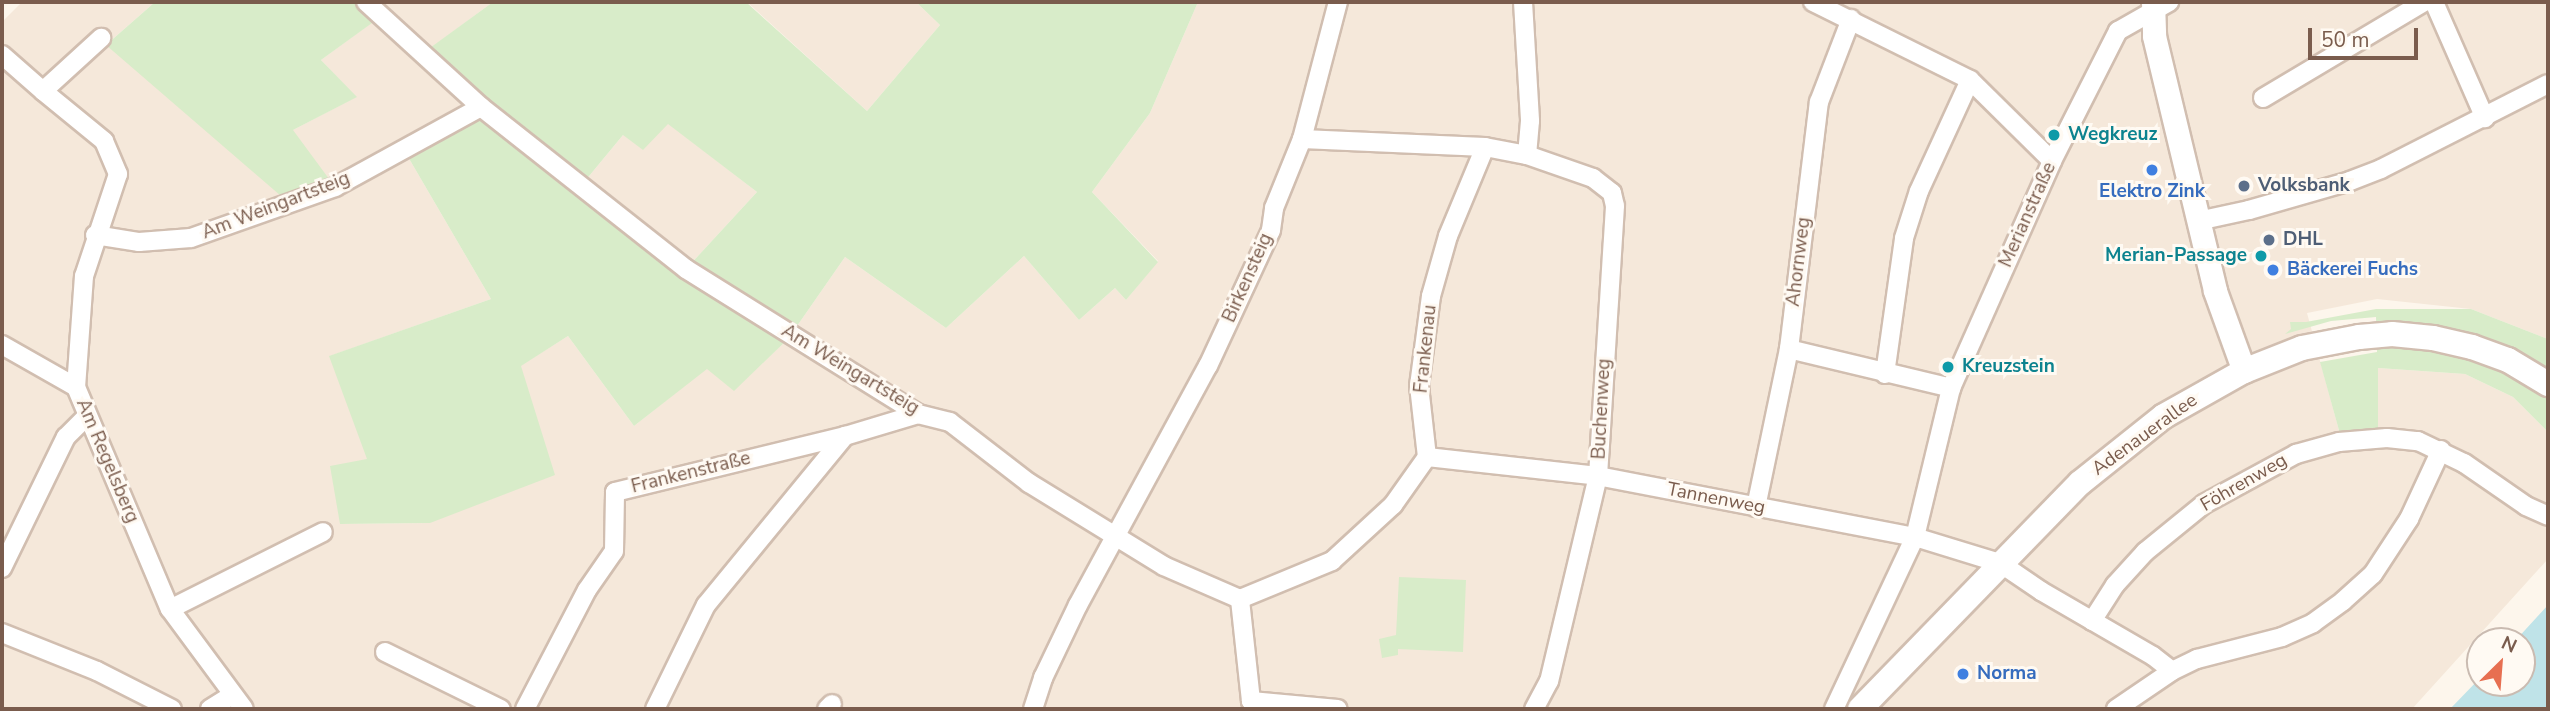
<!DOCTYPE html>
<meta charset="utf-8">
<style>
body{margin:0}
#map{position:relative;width:2550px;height:711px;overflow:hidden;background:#fdf6ec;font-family:"Nunito Sans",sans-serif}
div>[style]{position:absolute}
.residential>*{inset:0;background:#f5e8da}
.green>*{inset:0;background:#d8ecc9}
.water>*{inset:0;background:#bfe3e8}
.roads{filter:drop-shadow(2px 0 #d1beb0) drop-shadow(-2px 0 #d1beb0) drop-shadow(0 2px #d1beb0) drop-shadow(0 -2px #d1beb0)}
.minor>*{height:18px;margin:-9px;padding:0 9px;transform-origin:9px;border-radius:9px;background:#fff}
.tertiary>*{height:23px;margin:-11.5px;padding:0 11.5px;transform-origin:11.5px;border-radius:11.5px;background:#fff}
.secondary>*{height:24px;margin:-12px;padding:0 12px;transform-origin:12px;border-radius:12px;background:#fff}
.dots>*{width:19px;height:19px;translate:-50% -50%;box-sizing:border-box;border:4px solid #fffaf3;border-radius:50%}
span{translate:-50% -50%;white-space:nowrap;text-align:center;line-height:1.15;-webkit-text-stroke:6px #fffaf3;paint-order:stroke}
.culture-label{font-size:19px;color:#0d838f;font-weight:700}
.left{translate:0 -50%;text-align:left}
.right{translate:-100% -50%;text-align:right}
.service-label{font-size:19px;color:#4e5e75;font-weight:700}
.shop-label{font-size:19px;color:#366cbe;font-weight:700}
.street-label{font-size:19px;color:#7a5c4d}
.frame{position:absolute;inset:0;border:4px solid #7a5c4d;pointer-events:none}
.north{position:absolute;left:2466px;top:627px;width:70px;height:70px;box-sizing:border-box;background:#fffaf3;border:2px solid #cabbb1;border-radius:50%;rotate:25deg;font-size:19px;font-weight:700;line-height:28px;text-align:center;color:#7a5c4d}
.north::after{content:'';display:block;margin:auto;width:24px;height:32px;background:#e76f51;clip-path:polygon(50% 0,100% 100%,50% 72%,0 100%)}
.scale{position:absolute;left:2308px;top:28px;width:110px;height:32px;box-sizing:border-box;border:4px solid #7a5c4d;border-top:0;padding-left:9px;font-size:21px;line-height:24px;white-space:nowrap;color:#7a5c4d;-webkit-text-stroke:5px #fffaf3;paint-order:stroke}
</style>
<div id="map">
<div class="residential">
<div style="clip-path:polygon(22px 2px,155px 2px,107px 44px,293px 130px,356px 97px,321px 60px,382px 15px,366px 2px,493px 2px,424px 53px,481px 107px,404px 150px,491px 299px,330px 356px,368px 459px,341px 524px,430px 523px,520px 366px,568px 336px,634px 426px,707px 368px,734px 390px,788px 339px,845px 257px,946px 328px,1024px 256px,1079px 320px,1115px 288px,1126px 300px,1158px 261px,1092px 192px,1150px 113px,1198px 2px,2548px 2px,2548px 339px,2471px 309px,2377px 299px,2307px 313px,2340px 434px,2378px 368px,2465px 374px,2513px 397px,2548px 432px,2548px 559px,2412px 709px,2px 709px,2px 22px)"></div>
<div style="clip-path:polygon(747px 2px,916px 2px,940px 25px,867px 111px)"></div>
<div style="clip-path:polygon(668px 123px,757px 192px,686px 269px,580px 187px,623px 135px)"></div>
</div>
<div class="green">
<div style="clip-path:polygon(155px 2px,366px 2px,383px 15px,321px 60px,357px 97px,293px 130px,335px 187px,288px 202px,106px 45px)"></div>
<div style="clip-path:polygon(evenodd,493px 2px,746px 2px,867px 111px,940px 25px,916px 2px,1198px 2px,1150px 113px,1092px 192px,1158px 262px,1126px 300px,1115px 288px,1079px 320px,1024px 256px,946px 328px,845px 257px,788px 339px,734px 391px,707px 369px,634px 426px,568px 336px,521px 366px,555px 475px,430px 523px,340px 524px,330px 466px,367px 459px,329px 356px,491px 299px,404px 150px,481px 107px,423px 53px,493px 2px,668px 124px,757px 192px,686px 269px,580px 187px,623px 135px,643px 150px,668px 124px)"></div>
<div style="clip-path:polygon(2376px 309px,2471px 309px,2548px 339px,2548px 432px,2513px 397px,2465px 374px,2378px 368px,2378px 432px,2340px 434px,2320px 362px,2377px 352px,2376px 317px,2331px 321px,2285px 334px,2291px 329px,2290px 322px,2306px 322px)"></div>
<div style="clip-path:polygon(1399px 577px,1466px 580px,1463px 652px,1398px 649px,1398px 655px,1382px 658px,1379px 639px,1396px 635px)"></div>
</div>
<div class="water">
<div style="clip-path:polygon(2548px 605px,2548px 709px,2450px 709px,2480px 678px,2480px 683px,2522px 683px,2522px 641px,2515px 641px)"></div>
</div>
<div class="roads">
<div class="minor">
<div style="left:366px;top:2px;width:156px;rotate:42.4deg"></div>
<div style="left:481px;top:107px;width:261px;rotate:38.3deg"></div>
<div style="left:686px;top:269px;width:274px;rotate:32deg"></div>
<div style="left:918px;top:414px;width:33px;rotate:14deg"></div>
<div style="left:950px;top:422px;width:100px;rotate:37.7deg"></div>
<div style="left:1029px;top:483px;width:158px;rotate:31.6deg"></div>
<div style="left:1164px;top:566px;width:83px;rotate:23.5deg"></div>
<div style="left:1523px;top:2px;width:119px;rotate:86.6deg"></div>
<div style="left:1530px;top:121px;width:34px;rotate:95deg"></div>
<div style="left:1813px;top:2px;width:175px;rotate:26.4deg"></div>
<div style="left:1970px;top:80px;width:115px;rotate:44.6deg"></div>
<div style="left:2434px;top:2px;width:127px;rotate:66.3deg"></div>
<div style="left:2px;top:55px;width:55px;rotate:41.3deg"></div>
<div style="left:43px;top:91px;width:79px;rotate:-42.4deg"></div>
<div style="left:43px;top:91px;width:79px;rotate:39.3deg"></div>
<div style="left:104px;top:141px;width:36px;rotate:67deg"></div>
<div style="left:118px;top:174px;width:108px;rotate:108.4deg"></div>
<div style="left:84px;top:276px;width:111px;rotate:94.1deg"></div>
<div style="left:76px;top:387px;width:241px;rotate:67.1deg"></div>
<div style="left:170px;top:609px;width:124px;rotate:53.5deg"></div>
<div style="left:2263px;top:98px;width:187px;rotate:-30.8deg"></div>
<div style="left:1302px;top:139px;width:183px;rotate:2.5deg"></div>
<div style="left:1485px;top:147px;width:43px;rotate:10.8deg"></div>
<div style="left:1527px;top:155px;width:70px;rotate:19.2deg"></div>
<div style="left:1593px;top:178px;width:24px;rotate:38deg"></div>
<div style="left:1612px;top:193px;width:13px;rotate:77deg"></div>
<div style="left:1615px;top:206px;width:271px;rotate:93.6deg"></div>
<div style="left:1598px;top:476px;width:211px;rotate:103.4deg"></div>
<div style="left:1549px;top:681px;width:32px;rotate:118deg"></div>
<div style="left:2198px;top:221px;width:52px;rotate:-12.2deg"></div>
<div style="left:2249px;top:210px;width:105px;rotate:-16deg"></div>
<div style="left:2350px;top:181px;width:33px;rotate:-21deg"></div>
<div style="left:2381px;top:169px;width:187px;rotate:-27deg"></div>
<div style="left:95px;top:235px;width:45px;rotate:9deg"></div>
<div style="left:139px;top:242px;width:52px;rotate:-4.4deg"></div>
<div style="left:191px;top:238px;width:153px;rotate:-19.5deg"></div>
<div style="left:335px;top:187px;width:166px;rotate:-28.7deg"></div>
<div style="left:2px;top:345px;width:85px;rotate:29.6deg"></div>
<div style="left:1789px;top:349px;width:167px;rotate:13.5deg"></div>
<div style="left:1885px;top:374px;width:137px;rotate:-82deg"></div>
<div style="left:1904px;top:238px;width:49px;rotate:-72.3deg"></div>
<div style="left:1919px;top:191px;width:122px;rotate:-65.3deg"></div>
<div style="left:1427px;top:457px;width:172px;rotate:6.3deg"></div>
<div style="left:1598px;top:476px;width:323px;rotate:10.9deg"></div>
<div style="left:1915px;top:537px;width:89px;rotate:17deg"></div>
<div style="left:2000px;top:563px;width:50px;rotate:34.3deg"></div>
<div style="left:2041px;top:591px;width:129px;rotate:30.1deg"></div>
<div style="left:2153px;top:656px;width:24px;rotate:38deg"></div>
<div style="left:2172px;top:671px;width:68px;rotate:145.8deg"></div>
<div style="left:1756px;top:507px;width:161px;rotate:-78.2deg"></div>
<div style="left:1789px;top:349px;width:249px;rotate:-83.1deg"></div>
<div style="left:1819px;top:102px;width:89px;rotate:-68.9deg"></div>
<div style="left:2px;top:568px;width:146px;rotate:-64deg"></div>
<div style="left:66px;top:437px;width:30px;rotate:-45deg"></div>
<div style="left:170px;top:609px;width:171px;rotate:-26.7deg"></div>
<div style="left:2092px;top:621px;width:43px;rotate:-57.4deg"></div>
<div style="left:2115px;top:585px;width:45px;rotate:-47.7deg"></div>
<div style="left:2145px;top:552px;width:76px;rotate:-39.1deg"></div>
<div style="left:2204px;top:504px;width:105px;rotate:-28.5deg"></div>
<div style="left:2296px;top:454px;width:45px;rotate:-15.6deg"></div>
<div style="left:2339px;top:442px;width:48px;rotate:-4.8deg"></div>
<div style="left:2387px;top:438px;width:31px;rotate:6deg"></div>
<div style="left:2418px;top:441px;width:51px;rotate:25.6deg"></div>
<div style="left:2464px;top:463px;width:75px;rotate:34.7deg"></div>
<div style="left:2526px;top:506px;width:24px;rotate:24deg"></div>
<div style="left:2px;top:633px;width:102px;rotate:21.8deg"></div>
<div style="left:97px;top:671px;width:84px;rotate:26.9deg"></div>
<div style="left:385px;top:652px;width:129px;rotate:26.2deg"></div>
<div style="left:2172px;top:671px;width:28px;rotate:-26deg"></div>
<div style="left:2197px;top:659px;width:88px;rotate:-14.5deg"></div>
<div style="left:2282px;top:637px;width:34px;rotate:-24deg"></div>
<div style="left:2313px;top:623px;width:37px;rotate:-36deg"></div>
<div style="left:2343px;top:601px;width:40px;rotate:-42deg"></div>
<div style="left:2373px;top:574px;width:66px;rotate:-56.8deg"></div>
<div style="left:2409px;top:519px;width:76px;rotate:-65.1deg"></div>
<div style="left:1251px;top:701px;width:87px;rotate:5.3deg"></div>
<div style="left:210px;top:709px;width:26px;rotate:-32deg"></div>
<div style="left:525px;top:709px;width:134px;rotate:-62.5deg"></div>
<div style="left:587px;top:590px;width:47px;rotate:-55.3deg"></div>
<div style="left:614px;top:551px;width:59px;rotate:-89deg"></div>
<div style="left:615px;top:492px;width:237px;rotate:-13.7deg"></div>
<div style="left:845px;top:436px;width:76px;rotate:-16.8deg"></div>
<div style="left:655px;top:709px;width:116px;rotate:-63.9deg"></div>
<div style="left:706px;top:605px;width:219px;rotate:-50.6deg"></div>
<div style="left:827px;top:709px;width:7px;rotate:-45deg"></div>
<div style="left:1033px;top:709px;width:33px;rotate:-72deg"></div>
<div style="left:1043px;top:678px;width:81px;rotate:-64.4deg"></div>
<div style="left:1078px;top:605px;width:272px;rotate:-61.5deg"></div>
<div style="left:1208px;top:366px;width:150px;rotate:-65.1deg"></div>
<div style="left:1271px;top:230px;width:22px;rotate:-82deg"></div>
<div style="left:1274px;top:208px;width:74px;rotate:-67.9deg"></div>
<div style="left:1302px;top:139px;width:142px;rotate:-75.3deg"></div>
<div style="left:1258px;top:709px;width:11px;rotate:-131deg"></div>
<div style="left:1251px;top:701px;width:103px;rotate:-96.2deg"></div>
<div style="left:1240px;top:599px;width:100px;rotate:-22.4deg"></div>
<div style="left:1332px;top:561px;width:83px;rotate:-42.6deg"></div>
<div style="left:1393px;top:505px;width:59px;rotate:-54.7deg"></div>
<div style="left:1427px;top:457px;width:71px;rotate:-96.4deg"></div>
<div style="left:1419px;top:386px;width:91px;rotate:-82.4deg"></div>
<div style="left:1431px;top:296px;width:62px;rotate:-74.2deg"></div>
<div style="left:1448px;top:236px;width:96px;rotate:-67.4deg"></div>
<div style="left:1834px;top:709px;width:190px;rotate:-64.8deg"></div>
<div style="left:1915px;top:537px;width:153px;rotate:-76.4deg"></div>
<div style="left:1951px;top:388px;width:248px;rotate:-66deg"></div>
<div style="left:2052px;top:161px;width:146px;rotate:-63.1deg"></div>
<div style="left:2118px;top:31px;width:59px;rotate:-29.6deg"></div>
</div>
<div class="tertiary">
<div style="left:2153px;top:2px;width:34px;rotate:88deg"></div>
<div style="left:2154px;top:36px;width:262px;rotate:76.5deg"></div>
<div style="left:2215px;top:291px;width:85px;rotate:70.1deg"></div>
</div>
<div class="secondary">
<div style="left:1860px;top:709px;width:315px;rotate:-45.8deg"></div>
<div style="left:2080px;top:483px;width:107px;rotate:-38.6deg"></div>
<div style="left:2164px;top:416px;width:92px;rotate:-29.4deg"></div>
<div style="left:2244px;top:371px;width:62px;rotate:-21.6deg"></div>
<div style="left:2302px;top:348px;width:58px;rotate:-10.9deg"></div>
<div style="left:2359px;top:337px;width:33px;rotate:-5deg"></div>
<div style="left:2392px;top:334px;width:41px;rotate:5.6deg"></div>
<div style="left:2433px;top:338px;width:40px;rotate:13deg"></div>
<div style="left:2472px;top:347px;width:38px;rotate:20deg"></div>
<div style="left:2508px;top:360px;width:47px;rotate:31deg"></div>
</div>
</div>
<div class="dots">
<div style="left:2054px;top:135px;background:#0f9aa8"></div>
<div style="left:2152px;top:170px;background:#3f7fe0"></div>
<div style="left:2244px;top:186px;background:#5c6f8a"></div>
<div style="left:2269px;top:240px;background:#5c6f8a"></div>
<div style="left:2261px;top:256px;background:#0f9aa8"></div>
<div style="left:2273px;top:270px;background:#3f7fe0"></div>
<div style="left:1948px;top:367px;background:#0f9aa8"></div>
<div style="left:1963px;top:674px;background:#3f7fe0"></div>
</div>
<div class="culture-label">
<span class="left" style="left:2068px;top:135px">Wegkreuz</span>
<span class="right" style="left:2247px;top:256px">Merian-Passage</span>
<span class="left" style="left:1962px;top:367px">Kreuzstein</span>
</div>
<div class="service-label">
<span class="left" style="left:2258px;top:186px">Volksbank</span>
<span class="left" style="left:2283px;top:240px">DHL</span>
</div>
<div class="shop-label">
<span style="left:2152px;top:192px">Elektro Zink</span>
<span class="left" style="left:2287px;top:270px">Bäckerei Fuchs</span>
<span class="left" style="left:1977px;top:674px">Norma</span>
</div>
<div class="street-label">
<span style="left:276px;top:206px;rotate:-21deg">Am Weingartsteig</span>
<span style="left:2028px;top:215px;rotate:-66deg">Merianstraße</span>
<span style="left:1799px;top:262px;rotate:-83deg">Ahornweg</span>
<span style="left:1248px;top:278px;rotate:-66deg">Birkensteig</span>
<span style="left:1426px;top:349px;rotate:-84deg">Frankenau</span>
<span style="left:850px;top:370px;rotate:31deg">Am Weingartsteig</span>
<span style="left:1602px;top:409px;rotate:-87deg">Buchenweg</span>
<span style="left:2145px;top:435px;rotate:-36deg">Adenauerallee</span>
<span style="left:107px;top:461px;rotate:67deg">Am Regelsberg</span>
<span style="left:691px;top:473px;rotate:-14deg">Frankenstraße</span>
<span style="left:2244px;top:483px;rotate:-30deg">Föhrenweg</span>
<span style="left:1716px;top:499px;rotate:11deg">Tannenweg</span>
</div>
<div class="frame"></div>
<div class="north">N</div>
<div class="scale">50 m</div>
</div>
